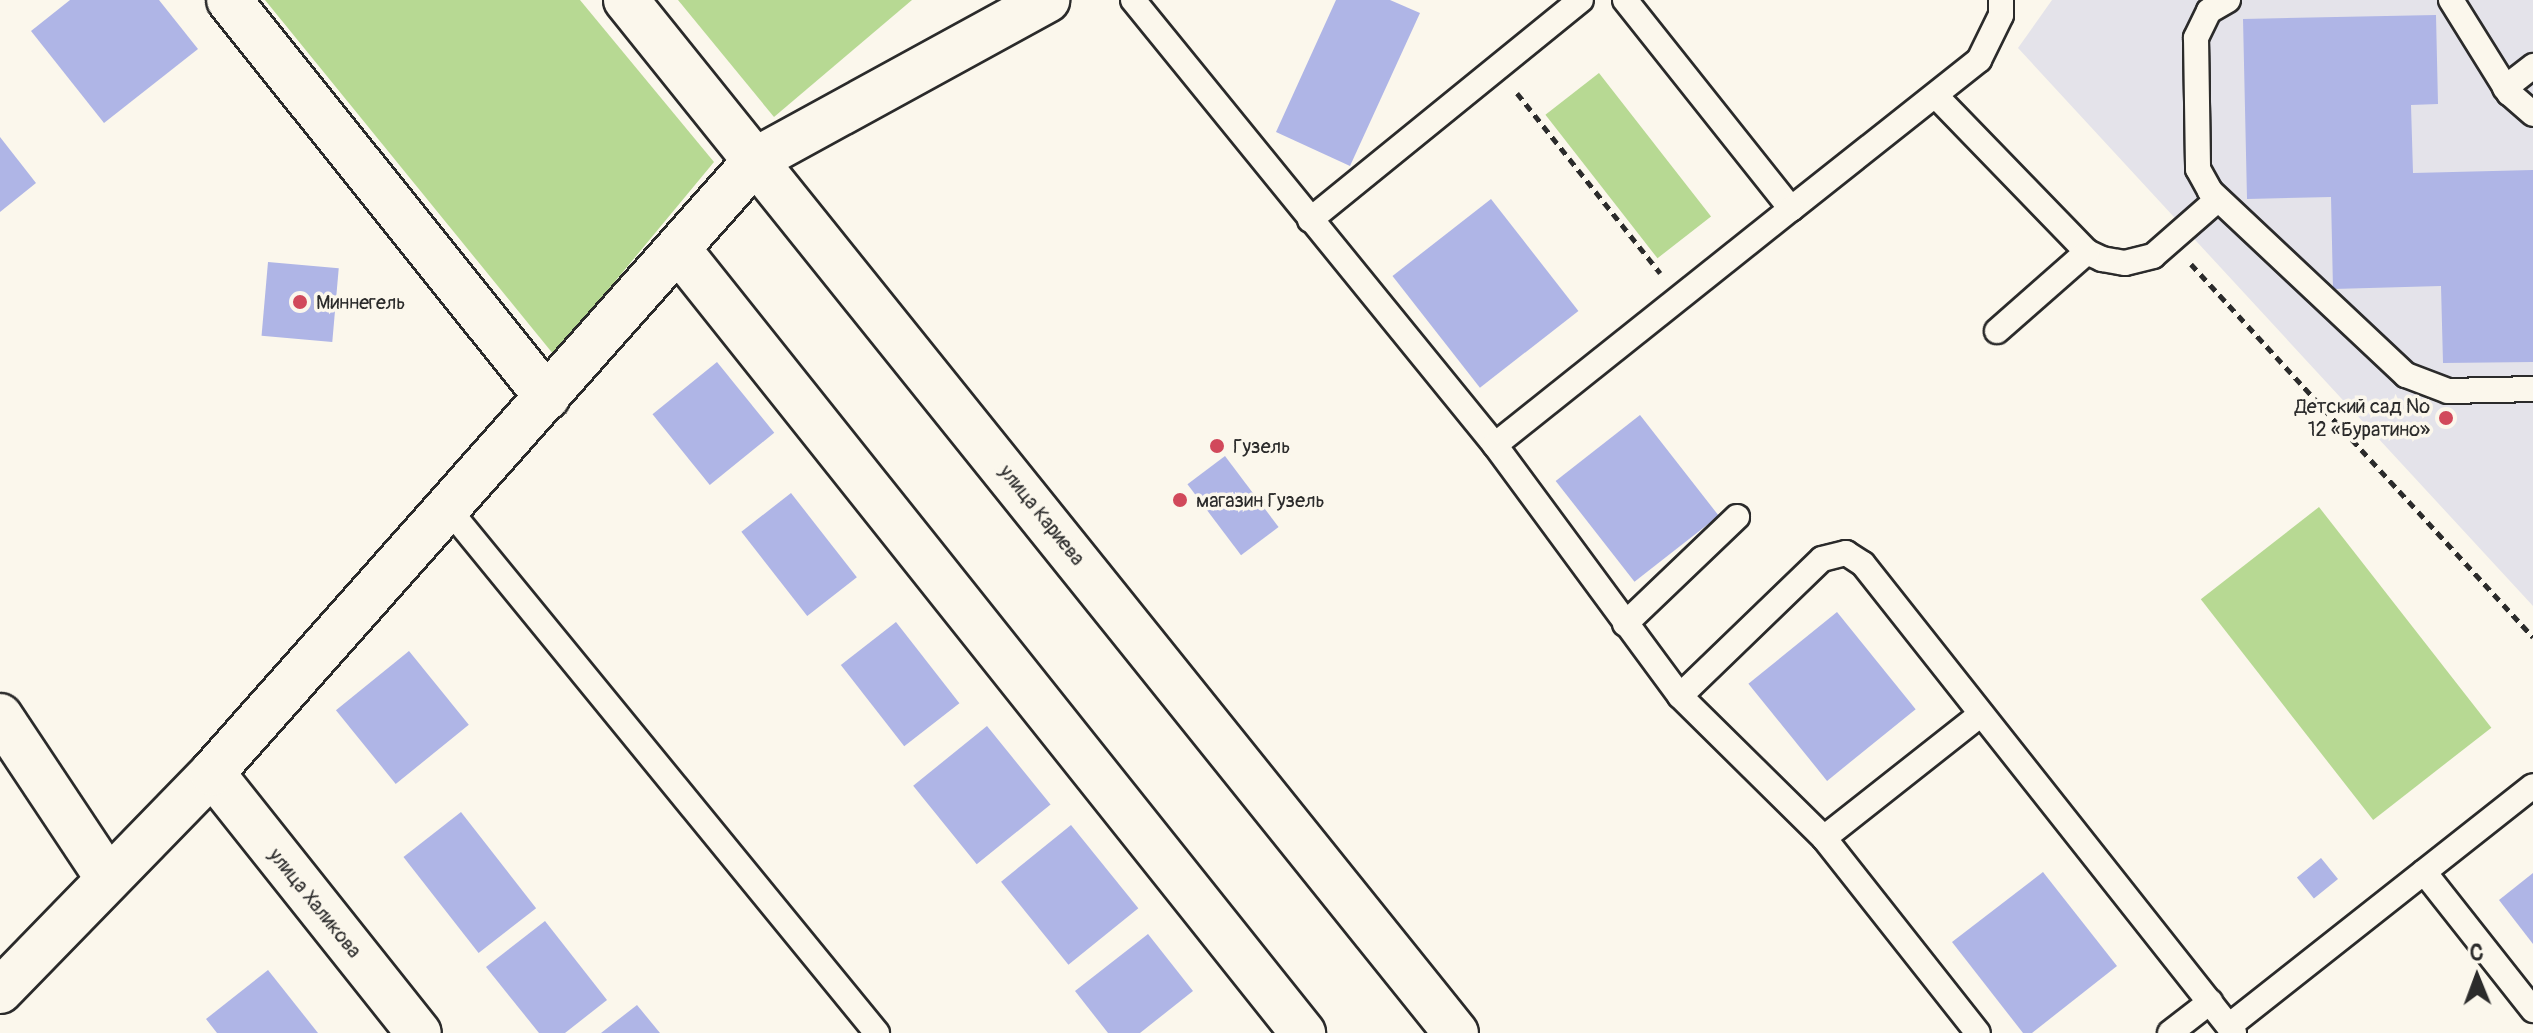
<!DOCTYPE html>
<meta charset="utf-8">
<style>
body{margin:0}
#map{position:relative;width:2533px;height:1033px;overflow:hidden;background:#fbf7ec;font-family:Pangolin,sans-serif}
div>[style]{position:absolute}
.built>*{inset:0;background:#e4e3ea}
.green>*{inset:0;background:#b7d993;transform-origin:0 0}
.building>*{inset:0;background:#afb5e6;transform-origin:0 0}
.path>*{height:5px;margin-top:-2.5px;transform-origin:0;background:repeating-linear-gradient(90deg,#2b2b2b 0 8px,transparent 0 14px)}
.roads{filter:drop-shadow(2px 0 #2b2b2b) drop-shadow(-2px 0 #2b2b2b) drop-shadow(0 2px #2b2b2b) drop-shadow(0 -2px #2b2b2b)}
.service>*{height:24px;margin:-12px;padding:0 12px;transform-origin:12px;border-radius:12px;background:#fbf7ec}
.minor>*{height:44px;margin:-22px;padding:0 22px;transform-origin:22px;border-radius:22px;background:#fbf7ec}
.secondary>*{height:44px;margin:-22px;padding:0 22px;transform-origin:22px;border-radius:22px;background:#fbf7ec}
.dots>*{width:22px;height:22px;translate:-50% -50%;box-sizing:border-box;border:4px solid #fbf7ec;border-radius:50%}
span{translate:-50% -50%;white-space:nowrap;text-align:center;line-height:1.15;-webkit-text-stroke:7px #fbf7ec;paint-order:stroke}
.poi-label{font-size:20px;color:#2b2b2b}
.left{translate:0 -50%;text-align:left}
.right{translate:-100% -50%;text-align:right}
.street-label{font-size:20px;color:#2b2b2b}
.north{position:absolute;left:2437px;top:937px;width:80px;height:80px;-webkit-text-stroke:6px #fbf7ec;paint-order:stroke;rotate:359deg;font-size:22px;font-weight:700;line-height:32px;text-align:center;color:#2b2b2b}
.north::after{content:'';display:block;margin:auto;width:28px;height:36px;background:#2b2b2b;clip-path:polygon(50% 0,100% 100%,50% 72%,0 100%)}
</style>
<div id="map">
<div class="built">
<div style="clip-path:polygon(2052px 0,2533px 0,2533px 606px,2018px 48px)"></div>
</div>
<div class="green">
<div style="clip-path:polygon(265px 0,580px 0,714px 162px,554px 355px)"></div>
<div style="clip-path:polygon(678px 0,912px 0,774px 117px)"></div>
<div style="left:1599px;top:73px;width:182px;height:68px;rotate:52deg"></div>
<div style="left:2319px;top:507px;width:280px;height:150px;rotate:52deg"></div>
</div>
<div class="building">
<div style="clip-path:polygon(70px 0,159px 0,198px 49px,104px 123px,31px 31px)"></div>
<div style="clip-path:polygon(1336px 0,1390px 0,1420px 13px,1350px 166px,1276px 132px)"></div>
<div style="clip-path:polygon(2436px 15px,2438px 104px,2411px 105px,2413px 173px,2533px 170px,2533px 362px,2443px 363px,2441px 286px,2333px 289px,2331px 197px,2247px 199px,2243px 19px)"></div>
<div style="clip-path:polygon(0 137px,36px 183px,0 212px)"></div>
<div style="left:1491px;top:199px;width:142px;height:125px;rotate:52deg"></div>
<div style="left:268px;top:262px;width:71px;height:74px;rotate:5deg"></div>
<div style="left:717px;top:362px;width:91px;height:83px;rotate:51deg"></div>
<div style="left:1640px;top:415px;width:128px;height:107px;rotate:52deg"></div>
<div style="left:1225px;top:456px;width:89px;height:47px;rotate:53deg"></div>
<div style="left:791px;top:493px;width:107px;height:63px;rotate:52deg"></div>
<div style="left:1837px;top:612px;width:125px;height:114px;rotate:51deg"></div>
<div style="left:896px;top:622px;width:103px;height:70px;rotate:52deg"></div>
<div style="left:409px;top:651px;width:95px;height:94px;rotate:51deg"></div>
<div style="left:987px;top:726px;width:101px;height:95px;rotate:51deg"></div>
<div style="left:461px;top:812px;width:122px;height:73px;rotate:52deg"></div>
<div style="left:1071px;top:825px;width:107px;height:90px;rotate:51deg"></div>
<div style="left:2321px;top:858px;width:27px;height:31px;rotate:51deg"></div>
<div style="clip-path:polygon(2043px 872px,2117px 966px,2032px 1033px,2023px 1033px,1952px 942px)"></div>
<div style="clip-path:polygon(2533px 873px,2533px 944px,2499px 900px)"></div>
<div style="clip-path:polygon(545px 921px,607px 1000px,565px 1033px,539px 1033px,486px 967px)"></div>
<div style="clip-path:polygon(1148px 934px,1193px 991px,1140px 1033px,1108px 1033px,1075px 991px)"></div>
<div style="clip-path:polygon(268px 970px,318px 1033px,217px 1033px,206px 1019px)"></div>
<div style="clip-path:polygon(637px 1005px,660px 1033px,601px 1033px)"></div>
</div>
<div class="path">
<div style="left:1517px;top:93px;width:230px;rotate:51.5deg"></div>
<div style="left:2191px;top:264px;width:506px;rotate:47.48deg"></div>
</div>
<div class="roads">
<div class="service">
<div style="left:1133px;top:0;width:574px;rotate:50.87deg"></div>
<div style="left:1495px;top:445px;width:312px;rotate:53.6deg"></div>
<div style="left:1680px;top:696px;width:202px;rotate:44.6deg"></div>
<div style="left:1824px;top:838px;width:248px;rotate:51.7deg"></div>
<div style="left:1625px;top:0;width:267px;rotate:51.5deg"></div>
<div style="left:1791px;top:209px;width:240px;rotate:-38.4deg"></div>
<div style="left:1979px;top:60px;width:50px;rotate:-63.9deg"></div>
<div style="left:2001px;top:15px;width:15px;rotate:-90deg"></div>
<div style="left:2228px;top:0;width:22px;rotate:150deg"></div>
<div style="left:2209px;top:11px;width:30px;rotate:116deg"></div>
<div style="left:2196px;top:38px;width:131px;rotate:89.1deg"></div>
<div style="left:2198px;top:169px;width:25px;rotate:61deg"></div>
<div style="left:2210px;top:191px;width:269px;rotate:43.2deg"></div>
<div style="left:2406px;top:375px;width:45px;rotate:20.9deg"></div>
<div style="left:2448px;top:391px;width:85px;rotate:-1.3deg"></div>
<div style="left:2451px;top:0;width:110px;rotate:58.1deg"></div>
<div style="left:2509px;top:93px;width:32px;rotate:41deg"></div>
<div style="left:2505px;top:88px;width:36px;rotate:-38deg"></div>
<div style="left:1936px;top:96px;width:217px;rotate:45.9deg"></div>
<div style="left:2087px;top:252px;width:17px;rotate:25deg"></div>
<div style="left:2102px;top:259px;width:23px;rotate:10deg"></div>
<div style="left:2125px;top:263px;width:29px;rotate:-14deg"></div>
<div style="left:2153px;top:256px;width:86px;rotate:-41.2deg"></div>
<div style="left:1310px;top:220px;width:349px;rotate:-39.1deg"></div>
<div style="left:1997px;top:331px;width:120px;rotate:-41.3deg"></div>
<div style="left:1495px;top:445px;width:379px;rotate:-38.6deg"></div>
<div style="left:446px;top:506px;width:681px;rotate:50.72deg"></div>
<div style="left:1625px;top:624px;width:155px;rotate:-43.7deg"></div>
<div style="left:1680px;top:696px;width:197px;rotate:-44deg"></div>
<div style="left:1822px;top:559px;width:25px;rotate:-14deg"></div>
<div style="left:1846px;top:553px;width:20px;rotate:33deg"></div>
<div style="left:1863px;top:564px;width:598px;rotate:51.65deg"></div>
<div style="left:1824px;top:838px;width:200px;rotate:-38.3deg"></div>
<div style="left:2424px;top:872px;width:176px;rotate:51.7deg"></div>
<div style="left:2229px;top:1026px;width:387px;rotate:-38.3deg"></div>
<div style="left:2170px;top:1033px;width:51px;rotate:-37.8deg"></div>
</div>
<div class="minor">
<div style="left:229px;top:0;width:509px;rotate:51.31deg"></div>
<div style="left:678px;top:249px;width:1003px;rotate:51.44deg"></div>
<div style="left:0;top:716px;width:193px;rotate:56.4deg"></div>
<div style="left:212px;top:773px;width:332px;rotate:51.5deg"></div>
<div style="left:0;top:991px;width:304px;rotate:-45.8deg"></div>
<div style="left:212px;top:773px;width:821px;rotate:-48.41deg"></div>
<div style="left:757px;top:159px;width:331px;rotate:-28.7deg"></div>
</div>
<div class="secondary">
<div style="left:626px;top:0;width:1325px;rotate:51.22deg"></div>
</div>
</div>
<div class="dots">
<div style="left:300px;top:302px;background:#d1495b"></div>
<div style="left:2446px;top:418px;background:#d1495b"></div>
<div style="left:1217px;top:446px;background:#d1495b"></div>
<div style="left:1180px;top:500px;background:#d1495b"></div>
</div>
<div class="poi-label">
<span class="left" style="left:316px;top:302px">Миннегель</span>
<span class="right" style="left:2430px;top:418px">Детский сад №<br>12 «Буратино»</span>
<span class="left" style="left:1233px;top:446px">Гузель</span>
<span class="left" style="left:1196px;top:500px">магазин Гузель</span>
</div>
<div class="street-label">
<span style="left:1042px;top:515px;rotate:51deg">улица Кариева</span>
<span style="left:315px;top:903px;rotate:51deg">улица Халикова</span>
</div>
<div class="north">С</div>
</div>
